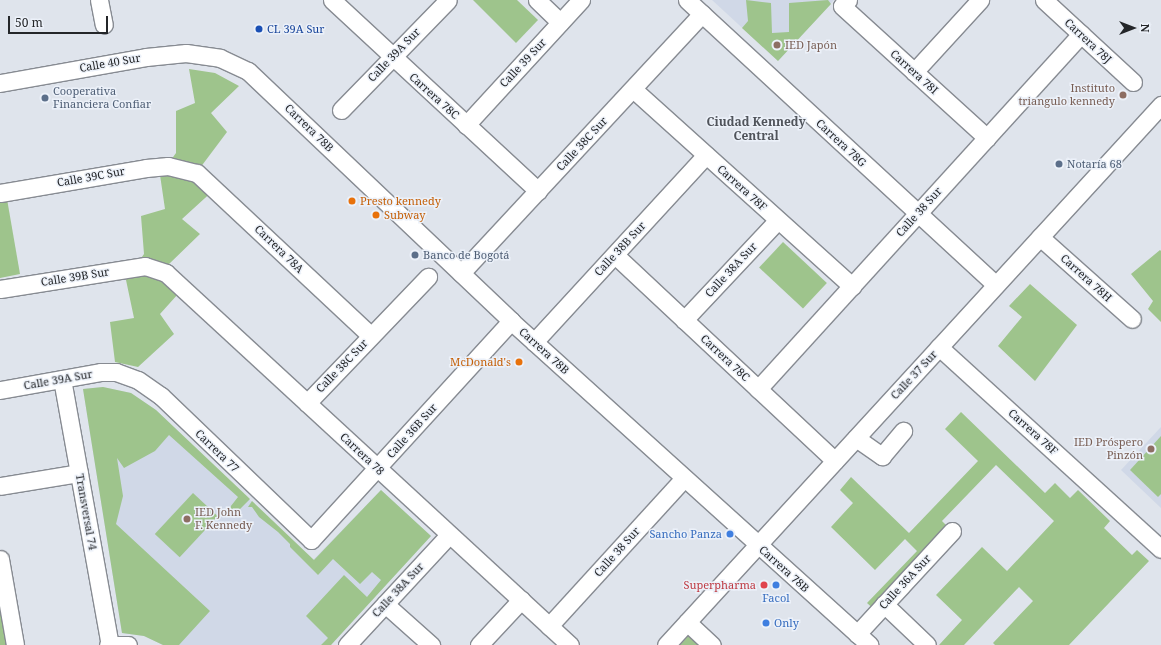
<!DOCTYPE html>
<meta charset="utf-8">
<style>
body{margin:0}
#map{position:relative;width:1161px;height:645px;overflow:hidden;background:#dfe4ec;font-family:"Noto Serif",serif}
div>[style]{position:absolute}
.built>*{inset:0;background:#d0d8e7}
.green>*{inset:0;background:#9ec48c;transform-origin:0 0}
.roads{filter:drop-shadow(1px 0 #878b92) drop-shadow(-1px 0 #878b92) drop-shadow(0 1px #878b92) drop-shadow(0 -1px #878b92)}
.minor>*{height:17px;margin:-8.5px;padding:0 8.5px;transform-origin:8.5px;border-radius:8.5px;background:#fff}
.dots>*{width:11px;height:11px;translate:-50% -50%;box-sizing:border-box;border:2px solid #ecf1f9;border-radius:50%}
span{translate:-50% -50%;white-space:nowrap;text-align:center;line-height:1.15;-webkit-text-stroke:3px #ecf1f9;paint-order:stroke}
.transit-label{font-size:11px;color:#164399}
.left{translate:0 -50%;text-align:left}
.street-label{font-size:11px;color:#242629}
.education-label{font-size:11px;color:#785e54}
.right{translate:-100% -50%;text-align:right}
.service-label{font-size:11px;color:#4e5e75}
.food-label{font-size:11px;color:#c56008}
.shop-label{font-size:11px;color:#366cbe}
.health-label{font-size:11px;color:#be3a42}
.neighbourhood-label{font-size:12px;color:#50545b;font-weight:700}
.north{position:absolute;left:1113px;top:8px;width:40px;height:40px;-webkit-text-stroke:3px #ecf1f9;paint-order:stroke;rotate:90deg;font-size:11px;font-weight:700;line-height:16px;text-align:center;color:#242629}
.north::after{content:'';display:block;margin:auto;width:14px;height:18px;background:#242629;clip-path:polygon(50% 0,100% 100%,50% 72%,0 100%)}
.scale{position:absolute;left:8px;top:16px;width:100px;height:18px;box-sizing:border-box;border:2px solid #242629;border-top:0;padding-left:5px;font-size:12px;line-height:14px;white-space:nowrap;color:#242629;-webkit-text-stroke:3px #ecf1f9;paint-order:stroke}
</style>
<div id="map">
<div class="built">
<div style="clip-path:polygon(712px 0,834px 0,778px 61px)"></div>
<div style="clip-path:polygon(103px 387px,131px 393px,156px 410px,313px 560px,381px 490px,431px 536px,331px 645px,163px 645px,144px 636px,122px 633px,83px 389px)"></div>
<div style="clip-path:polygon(1161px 427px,1161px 508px,1121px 470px)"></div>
</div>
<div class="green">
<div style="clip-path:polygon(473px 0,517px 0,538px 20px,516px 43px)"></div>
<div style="clip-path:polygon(746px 0,771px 3px,772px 33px,789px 32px,789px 3px,828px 0,831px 4px,778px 61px,742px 28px,748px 21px)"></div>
<div style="clip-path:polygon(189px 69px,215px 73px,239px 86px,211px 113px,227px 132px,197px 172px,216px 188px,182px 219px,200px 234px,168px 265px,178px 294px,160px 314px,174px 334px,138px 367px,115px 362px,110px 322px,134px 318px,126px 280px,144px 254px,141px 216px,165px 209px,160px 175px,176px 153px,176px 111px,195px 103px)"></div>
<div style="clip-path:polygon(7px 199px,20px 274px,0 278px,0 200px)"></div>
<div style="left:783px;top:242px;width:60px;height:35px;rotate:43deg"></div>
<div style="clip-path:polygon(1160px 250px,1161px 251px,1161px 322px,1148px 309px,1153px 301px,1131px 274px)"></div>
<div style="clip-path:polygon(1030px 284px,1077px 325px,1035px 381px,998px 346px,1022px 317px,1009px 306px)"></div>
<div style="clip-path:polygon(103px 387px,131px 393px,156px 410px,250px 499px,233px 516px,227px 511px,238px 497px,169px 435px,155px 451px,124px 468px,117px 458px,123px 496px,116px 524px,210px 611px,179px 645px,163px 645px,144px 636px,122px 633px,83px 389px)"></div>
<div style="clip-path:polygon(961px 412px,1045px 493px,1055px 483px,1070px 498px,1078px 490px,1110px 521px,1104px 528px,1132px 555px,1137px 550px,1149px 561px,1069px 645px,995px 645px,993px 643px,1033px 601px,1019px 587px,964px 645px,939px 645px,962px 620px,936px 595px,982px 547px,1007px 571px,1054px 521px,996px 465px,942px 521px,952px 531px,876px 611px,867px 603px,917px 551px,905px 539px,875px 570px,831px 527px,853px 503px,840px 490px,851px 477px,909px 533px,978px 461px,945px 429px)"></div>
<div style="clip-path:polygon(1161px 436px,1161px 494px,1158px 497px,1130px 470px)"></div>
<div style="clip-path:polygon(381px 490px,431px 536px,331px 645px,321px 645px,328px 638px,306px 616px,344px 575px,367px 597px,381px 580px,372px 572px,360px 584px,333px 559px,318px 575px,290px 547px,290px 544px,278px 532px,259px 517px,252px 507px,248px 507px,252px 501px,314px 560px)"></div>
<div style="left:193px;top:493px;width:34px;height:56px;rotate:43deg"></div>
<div style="clip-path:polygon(0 599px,8px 645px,0 645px)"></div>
<div style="clip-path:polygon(691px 633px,703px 645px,680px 645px)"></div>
</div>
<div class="roads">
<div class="minor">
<div style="left:99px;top:0;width:25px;rotate:79deg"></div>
<div style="left:332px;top:0;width:281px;rotate:42.8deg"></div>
<div style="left:537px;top:0;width:32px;rotate:44deg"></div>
<div style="left:687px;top:0;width:420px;rotate:42.7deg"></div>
<div style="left:848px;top:0;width:8px;rotate:135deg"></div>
<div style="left:842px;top:6px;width:196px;rotate:42.3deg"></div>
<div style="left:1044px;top:0;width:121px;rotate:42.7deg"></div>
<div style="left:914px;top:72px;width:98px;rotate:-47.5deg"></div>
<div style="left:0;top:83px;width:148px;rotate:-10.1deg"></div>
<div style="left:146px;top:57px;width:40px;rotate:-5.7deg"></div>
<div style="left:186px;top:53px;width:34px;rotate:8deg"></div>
<div style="left:220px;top:58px;width:31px;rotate:25deg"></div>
<div style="left:248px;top:71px;width:363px;rotate:43.5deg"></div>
<div style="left:511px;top:321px;width:483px;rotate:42.1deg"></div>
<div style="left:633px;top:89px;width:295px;rotate:42deg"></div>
<div style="left:341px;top:110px;width:153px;rotate:-45.8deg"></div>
<div style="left:466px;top:125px;width:170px;rotate:-47.4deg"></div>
<div style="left:0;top:193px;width:148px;rotate:-9.7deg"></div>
<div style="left:146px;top:168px;width:22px;rotate:-5deg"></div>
<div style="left:168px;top:166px;width:30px;rotate:14deg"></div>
<div style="left:197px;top:173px;width:238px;rotate:43.1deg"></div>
<div style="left:1040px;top:237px;width:123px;rotate:41.7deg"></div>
<div style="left:615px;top:255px;width:301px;rotate:43.1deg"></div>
<div style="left:461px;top:273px;width:354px;rotate:-47.1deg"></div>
<div style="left:0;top:289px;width:147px;rotate:-9deg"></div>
<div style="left:145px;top:266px;width:22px;rotate:18deg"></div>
<div style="left:166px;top:273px;width:549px;rotate:42.64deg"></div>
<div style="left:684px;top:320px;width:137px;rotate:-46.8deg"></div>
<div style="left:534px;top:342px;width:254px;rotate:-47.4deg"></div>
<div style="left:939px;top:347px;width:300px;rotate:42.3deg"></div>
<div style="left:62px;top:379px;width:270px;rotate:79.8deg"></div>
<div style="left:758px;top:389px;width:480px;rotate:-47.7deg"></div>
<div style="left:0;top:390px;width:103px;rotate:-10.1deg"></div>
<div style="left:101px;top:372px;width:15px"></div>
<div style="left:116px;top:372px;width:23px;rotate:20deg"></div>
<div style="left:138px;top:380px;width:28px;rotate:35deg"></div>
<div style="left:161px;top:396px;width:208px;rotate:43.8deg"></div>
<div style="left:311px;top:540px;width:297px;rotate:-47.6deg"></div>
<div style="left:307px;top:403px;width:175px;rotate:-46.2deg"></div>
<div style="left:856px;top:438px;width:32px;rotate:35deg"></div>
<div style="left:882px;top:456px;width:33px;rotate:-50deg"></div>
<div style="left:0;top:486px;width:80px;rotate:-9.3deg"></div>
<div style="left:0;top:559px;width:87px;rotate:80.1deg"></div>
<div style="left:385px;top:604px;width:62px;rotate:41.7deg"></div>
<div style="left:884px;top:604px;width:59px;rotate:43.6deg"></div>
<div style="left:687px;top:622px;width:34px;rotate:43deg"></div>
<div style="left:549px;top:626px;width:200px;rotate:-47.6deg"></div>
<div style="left:857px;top:634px;width:140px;rotate:-47.3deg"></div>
<div style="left:108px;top:645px;width:20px"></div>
<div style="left:347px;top:645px;width:150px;rotate:-47.2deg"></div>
<div style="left:479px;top:645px;width:62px;rotate:-47deg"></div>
<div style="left:666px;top:645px;width:733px;rotate:-47.49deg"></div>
</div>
</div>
<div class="dots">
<div style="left:259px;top:29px;background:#1a4fb4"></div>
<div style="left:777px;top:45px;background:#8d6e63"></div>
<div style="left:1123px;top:95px;background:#8d6e63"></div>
<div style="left:45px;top:98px;background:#5c6f8a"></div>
<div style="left:1059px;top:164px;background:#5c6f8a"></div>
<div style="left:352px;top:201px;background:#e8710a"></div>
<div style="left:376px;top:215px;background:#e8710a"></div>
<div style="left:415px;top:255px;background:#5c6f8a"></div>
<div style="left:519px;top:362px;background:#e8710a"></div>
<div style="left:1151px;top:449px;background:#8d6e63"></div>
<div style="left:187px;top:519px;background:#8d6e63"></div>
<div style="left:730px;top:534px;background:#3f7fe0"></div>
<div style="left:764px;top:585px;background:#e0444e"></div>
<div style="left:776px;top:585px;background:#3f7fe0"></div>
<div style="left:766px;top:623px;background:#3f7fe0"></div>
</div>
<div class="transit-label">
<span class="left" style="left:267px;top:29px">CL 39A Sur</span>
</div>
<div class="street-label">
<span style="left:1088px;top:41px;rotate:43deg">Carrera 78J</span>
<span style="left:394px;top:55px;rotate:-46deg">Calle 39A Sur</span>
<span style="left:110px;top:63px;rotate:-10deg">Calle 40 Sur</span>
<span style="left:523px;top:63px;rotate:-47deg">Calle 39 Sur</span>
<span style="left:914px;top:72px;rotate:42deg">Carrera 78I</span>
<span style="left:434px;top:96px;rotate:42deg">Carrera 78C</span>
<span style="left:309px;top:128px;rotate:44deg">Carrera 78B</span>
<span style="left:841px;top:143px;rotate:43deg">Carrera 78G</span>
<span style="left:582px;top:144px;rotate:-47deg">Calle 38C Sur</span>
<span style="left:91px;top:177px;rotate:-10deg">Calle 39C Sur</span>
<span style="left:742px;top:188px;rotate:42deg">Carrera 78F</span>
<span style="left:919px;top:212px;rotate:-48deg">Calle 38 Sur</span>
<span style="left:279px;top:249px;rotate:44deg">Carrera 78A</span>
<span style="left:620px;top:249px;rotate:-47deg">Calle 38B Sur</span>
<span style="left:731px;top:270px;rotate:-47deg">Calle 38A Sur</span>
<span style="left:75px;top:277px;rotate:-9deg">Calle 39B Sur</span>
<span style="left:1086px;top:278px;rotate:42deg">Carrera 78H</span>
<span style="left:544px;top:351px;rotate:42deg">Carrera 78B</span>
<span style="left:725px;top:358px;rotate:43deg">Carrera 78C</span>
<span style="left:342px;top:366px;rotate:-46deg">Calle 38C Sur</span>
<span style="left:914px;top:375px;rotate:-47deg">Calle 37 Sur</span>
<span style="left:58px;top:380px;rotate:-10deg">Calle 39A Sur</span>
<span style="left:412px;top:431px;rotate:-48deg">Calle 36B Sur</span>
<span style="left:1033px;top:432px;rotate:42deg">Carrera 78F</span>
<span style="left:217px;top:451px;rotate:44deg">Carrera 77</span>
<span style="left:362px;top:454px;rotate:43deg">Carrera 78</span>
<span style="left:86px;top:512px;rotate:80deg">Transversal 74</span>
<span style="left:617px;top:552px;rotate:-48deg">Calle 38 Sur</span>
<span style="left:784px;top:569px;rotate:42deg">Carrera 78B</span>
<span style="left:905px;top:582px;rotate:-47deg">Calle 36A Sur</span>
<span style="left:398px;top:590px;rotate:-47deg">Calle 38A Sur</span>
</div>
<div class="education-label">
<span class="left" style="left:785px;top:45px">IED Japón</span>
<span class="right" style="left:1115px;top:95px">Instituto<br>triangulo kennedy</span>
<span class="right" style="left:1143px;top:449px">IED Próspero<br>Pinzón</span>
<span class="left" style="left:195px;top:519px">IED John<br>F. Kennedy</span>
</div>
<div class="service-label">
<span class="left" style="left:53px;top:98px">Cooperativa<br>Financiera Confiar</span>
<span class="left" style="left:1067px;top:164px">Notaría 68</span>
<span class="left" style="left:423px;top:255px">Banco de Bogotá</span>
</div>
<div class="food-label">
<span class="left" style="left:360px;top:201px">Presto kennedy</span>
<span class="left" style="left:384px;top:215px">Subway</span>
<span class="right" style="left:511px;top:362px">McDonald's</span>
</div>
<div class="shop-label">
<span class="right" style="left:722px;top:534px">Sancho Panza</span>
<span style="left:776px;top:598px">Facol</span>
<span class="left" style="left:774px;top:623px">Only</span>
</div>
<div class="health-label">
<span class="right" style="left:756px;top:585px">Superpharma</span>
</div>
<div class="neighbourhood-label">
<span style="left:756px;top:129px">Ciudad Kennedy<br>Central</span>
</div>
<div class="north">N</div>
<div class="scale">50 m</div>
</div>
